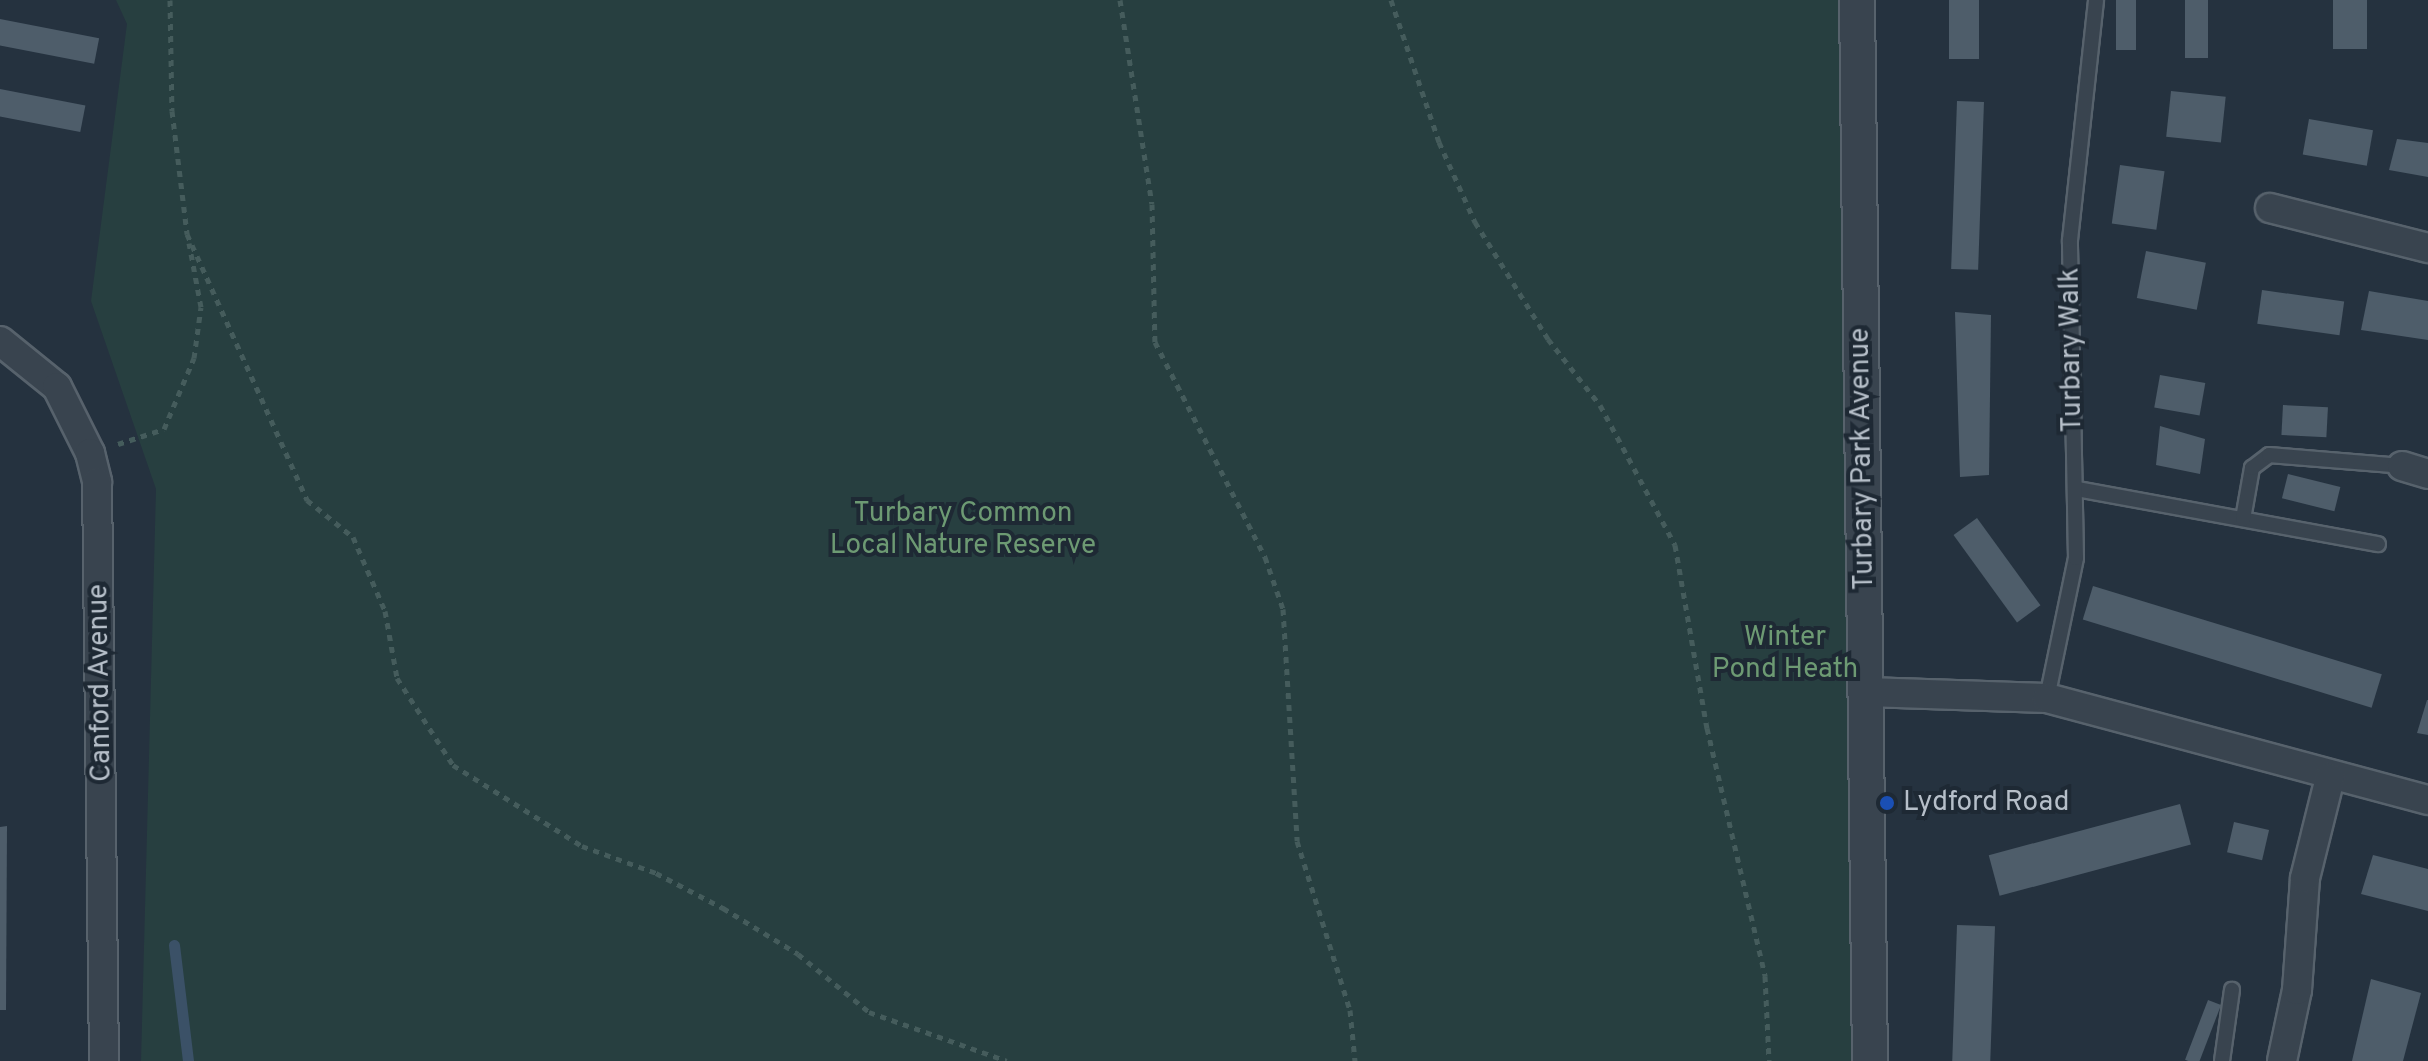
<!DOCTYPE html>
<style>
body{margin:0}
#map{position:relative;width:2428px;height:1061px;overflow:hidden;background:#25323f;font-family:Overpass,sans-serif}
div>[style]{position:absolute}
.green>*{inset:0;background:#273f40}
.stream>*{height:11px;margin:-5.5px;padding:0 5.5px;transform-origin:5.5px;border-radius:5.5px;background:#3b5167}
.building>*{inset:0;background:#4e5d6a;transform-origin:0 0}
.path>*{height:5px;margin-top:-2.5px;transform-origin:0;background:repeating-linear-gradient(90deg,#455c5c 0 6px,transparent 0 12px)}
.roads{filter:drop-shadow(2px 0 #57626c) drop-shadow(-2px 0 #57626c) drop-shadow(0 2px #57626c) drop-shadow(0 -2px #57626c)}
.service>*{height:14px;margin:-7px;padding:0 7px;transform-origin:7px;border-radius:7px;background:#39444f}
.minor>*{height:28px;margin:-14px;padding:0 14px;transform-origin:14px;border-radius:14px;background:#39444f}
.tertiary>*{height:34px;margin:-17px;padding:0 17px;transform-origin:17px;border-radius:17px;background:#39444f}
.dots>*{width:22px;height:22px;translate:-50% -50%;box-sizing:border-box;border:4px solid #1e2934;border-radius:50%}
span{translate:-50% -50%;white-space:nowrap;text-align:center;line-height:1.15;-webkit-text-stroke:8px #1e2934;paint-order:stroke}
.street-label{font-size:28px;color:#b6bfc9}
.park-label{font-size:28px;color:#6d9a73}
.poi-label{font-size:28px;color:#b6bfc9}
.left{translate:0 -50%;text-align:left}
</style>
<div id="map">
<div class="green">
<div style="clip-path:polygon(116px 0,1857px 0,1870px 1061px,141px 1061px,156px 489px,91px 301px,127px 24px)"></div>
</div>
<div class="stream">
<div style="left:174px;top:945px;width:117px;rotate:83.1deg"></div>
</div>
<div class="building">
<div style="left:1949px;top:0;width:30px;height:59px"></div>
<div style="left:2116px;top:0;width:20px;height:50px"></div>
<div style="left:2185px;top:0;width:23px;height:58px"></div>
<div style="left:2333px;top:0;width:34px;height:49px"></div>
<div style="left:0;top:19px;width:101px;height:26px;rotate:11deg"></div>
<div style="left:0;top:89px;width:87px;height:27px;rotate:11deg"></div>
<div style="left:2171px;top:91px;width:55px;height:46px;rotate:6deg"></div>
<div style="left:1957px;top:101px;width:27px;height:168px;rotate:2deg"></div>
<div style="left:2309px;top:119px;width:65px;height:36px;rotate:10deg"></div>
<div style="clip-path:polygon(2397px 139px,2428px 143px,2428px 177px,2389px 170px)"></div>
<div style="left:2120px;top:165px;width:45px;height:59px;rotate:8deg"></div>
<div style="left:2146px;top:251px;width:61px;height:48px;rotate:11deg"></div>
<div style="left:2262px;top:290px;width:83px;height:34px;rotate:8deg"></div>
<div style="clip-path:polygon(2369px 291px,2428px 301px,2428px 340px,2361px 330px)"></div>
<div style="clip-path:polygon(1955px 312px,1991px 315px,1989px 475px,1960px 477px)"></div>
<div style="left:2160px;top:375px;width:46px;height:33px;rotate:10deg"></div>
<div style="left:2283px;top:405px;width:45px;height:30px;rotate:3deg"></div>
<div style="clip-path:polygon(2160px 426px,2205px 439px,2200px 474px,2156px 465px)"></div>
<div style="left:2288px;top:474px;width:54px;height:25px;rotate:14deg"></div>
<div style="left:1977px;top:518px;width:108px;height:29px;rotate:54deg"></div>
<div style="left:2093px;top:586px;width:302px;height:35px;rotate:17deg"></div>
<div style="clip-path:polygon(2427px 700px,2428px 700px,2428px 735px,2417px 733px)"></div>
<div style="left:2180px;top:804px;width:42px;height:198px;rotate:75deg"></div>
<div style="left:2234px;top:822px;width:36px;height:31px;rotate:13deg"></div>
<div style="clip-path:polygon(7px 826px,6px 1010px,0 1010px,0 827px)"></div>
<div style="clip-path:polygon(2373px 855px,2428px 869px,2428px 911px,2361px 894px)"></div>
<div style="left:1957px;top:925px;width:38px;height:136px;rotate:2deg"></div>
<div style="clip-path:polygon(2371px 979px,2421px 993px,2403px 1061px,2352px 1061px)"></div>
<div style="left:2208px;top:1000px;width:14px;height:64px;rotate:21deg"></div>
</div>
<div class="path">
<div style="left:170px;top:0;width:111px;rotate:89deg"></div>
<div style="left:172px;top:111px;width:124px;rotate:83deg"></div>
<div style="left:187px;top:234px;width:292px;rotate:65.7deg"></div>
<div style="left:307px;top:500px;width:59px;rotate:38.8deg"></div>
<div style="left:353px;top:537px;width:81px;rotate:66.6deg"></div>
<div style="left:385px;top:611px;width:68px;rotate:79.8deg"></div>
<div style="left:397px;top:678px;width:103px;rotate:57.2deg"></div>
<div style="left:453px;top:765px;width:152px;rotate:32.1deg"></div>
<div style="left:582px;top:846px;width:79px;rotate:20deg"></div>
<div style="left:656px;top:873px;width:76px;rotate:27.6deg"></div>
<div style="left:723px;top:908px;width:88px;rotate:31.5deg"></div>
<div style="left:798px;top:954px;width:92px;rotate:39.2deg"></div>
<div style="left:869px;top:1012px;width:146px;rotate:19.5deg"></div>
<div style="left:1120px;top:0;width:206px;rotate:81.1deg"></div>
<div style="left:1152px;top:204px;width:138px;rotate:88.8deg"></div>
<div style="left:1155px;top:342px;width:242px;rotate:62.9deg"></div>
<div style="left:1265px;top:557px;width:55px;rotate:70.9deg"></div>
<div style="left:1283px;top:609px;width:232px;rotate:86.5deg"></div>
<div style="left:1297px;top:841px;width:177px;rotate:72.6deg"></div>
<div style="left:1350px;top:1010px;width:51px;rotate:84.4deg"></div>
<div style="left:1391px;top:0;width:150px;rotate:71.3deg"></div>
<div style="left:1439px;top:142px;width:88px;rotate:65.8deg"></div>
<div style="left:1475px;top:222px;width:138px;rotate:58deg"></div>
<div style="left:1548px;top:339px;width:84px;rotate:51.8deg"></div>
<div style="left:1600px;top:405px;width:159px;rotate:61.8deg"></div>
<div style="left:1675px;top:545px;width:186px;rotate:80.1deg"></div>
<div style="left:1707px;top:728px;width:255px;rotate:76.8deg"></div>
<div style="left:1765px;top:976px;width:85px;rotate:87.3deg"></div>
<div style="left:118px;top:444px;width:48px;rotate:-18.1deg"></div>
<div style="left:164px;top:429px;width:77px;rotate:-67.1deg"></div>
<div style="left:194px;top:358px;width:51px;rotate:-82.2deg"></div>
<div style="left:201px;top:307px;width:65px;rotate:-100.6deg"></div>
</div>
<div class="roads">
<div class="service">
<div style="left:2077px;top:489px;width:306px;rotate:10.4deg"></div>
<div style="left:2243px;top:519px;width:52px;rotate:-80deg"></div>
<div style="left:2252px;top:468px;width:21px;rotate:-37deg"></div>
<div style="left:2269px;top:455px;width:133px;rotate:4.7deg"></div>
<div style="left:2047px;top:698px;width:143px;rotate:-78.3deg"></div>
<div style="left:2076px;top:558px;width:318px;rotate:-91.1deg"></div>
<div style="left:2070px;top:240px;width:241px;rotate:-83.8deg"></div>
<div style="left:2222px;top:1061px;width:72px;rotate:-82deg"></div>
</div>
<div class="minor">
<div style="left:2270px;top:208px;width:163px;rotate:14.2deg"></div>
<div style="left:0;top:341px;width:73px;rotate:38.9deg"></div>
<div style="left:57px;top:387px;width:74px;rotate:63.4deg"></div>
<div style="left:90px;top:453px;width:30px;rotate:76deg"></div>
<div style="left:97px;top:482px;width:579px;rotate:89.31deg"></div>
<div style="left:2402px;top:466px;width:27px;rotate:17deg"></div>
<div style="left:1866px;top:692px;width:181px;rotate:1.9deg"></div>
<div style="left:2047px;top:698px;width:394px;rotate:15deg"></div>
<div style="left:2282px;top:1061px;width:73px;rotate:-78.1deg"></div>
<div style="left:2297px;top:990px;width:112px;rotate:-85.9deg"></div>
<div style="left:2305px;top:878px;width:103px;rotate:-76deg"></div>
</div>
<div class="tertiary">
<div style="left:1857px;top:0;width:1061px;rotate:89.3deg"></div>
</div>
</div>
<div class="dots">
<div style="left:1887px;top:803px;background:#1a4fb4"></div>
</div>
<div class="street-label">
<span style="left:2072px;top:350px;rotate:-91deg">Turbary Walk</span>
<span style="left:1863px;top:459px;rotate:-91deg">Turbary Park Avenue</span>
<span style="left:101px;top:683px;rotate:-91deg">Canford Avenue</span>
</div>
<div class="park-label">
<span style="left:963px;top:530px">Turbary Common<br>Local Nature Reserve</span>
<span style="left:1785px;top:654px">Winter<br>Pond Heath</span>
</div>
<div class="poi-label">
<span class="left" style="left:1903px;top:803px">Lydford Road</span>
</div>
</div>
